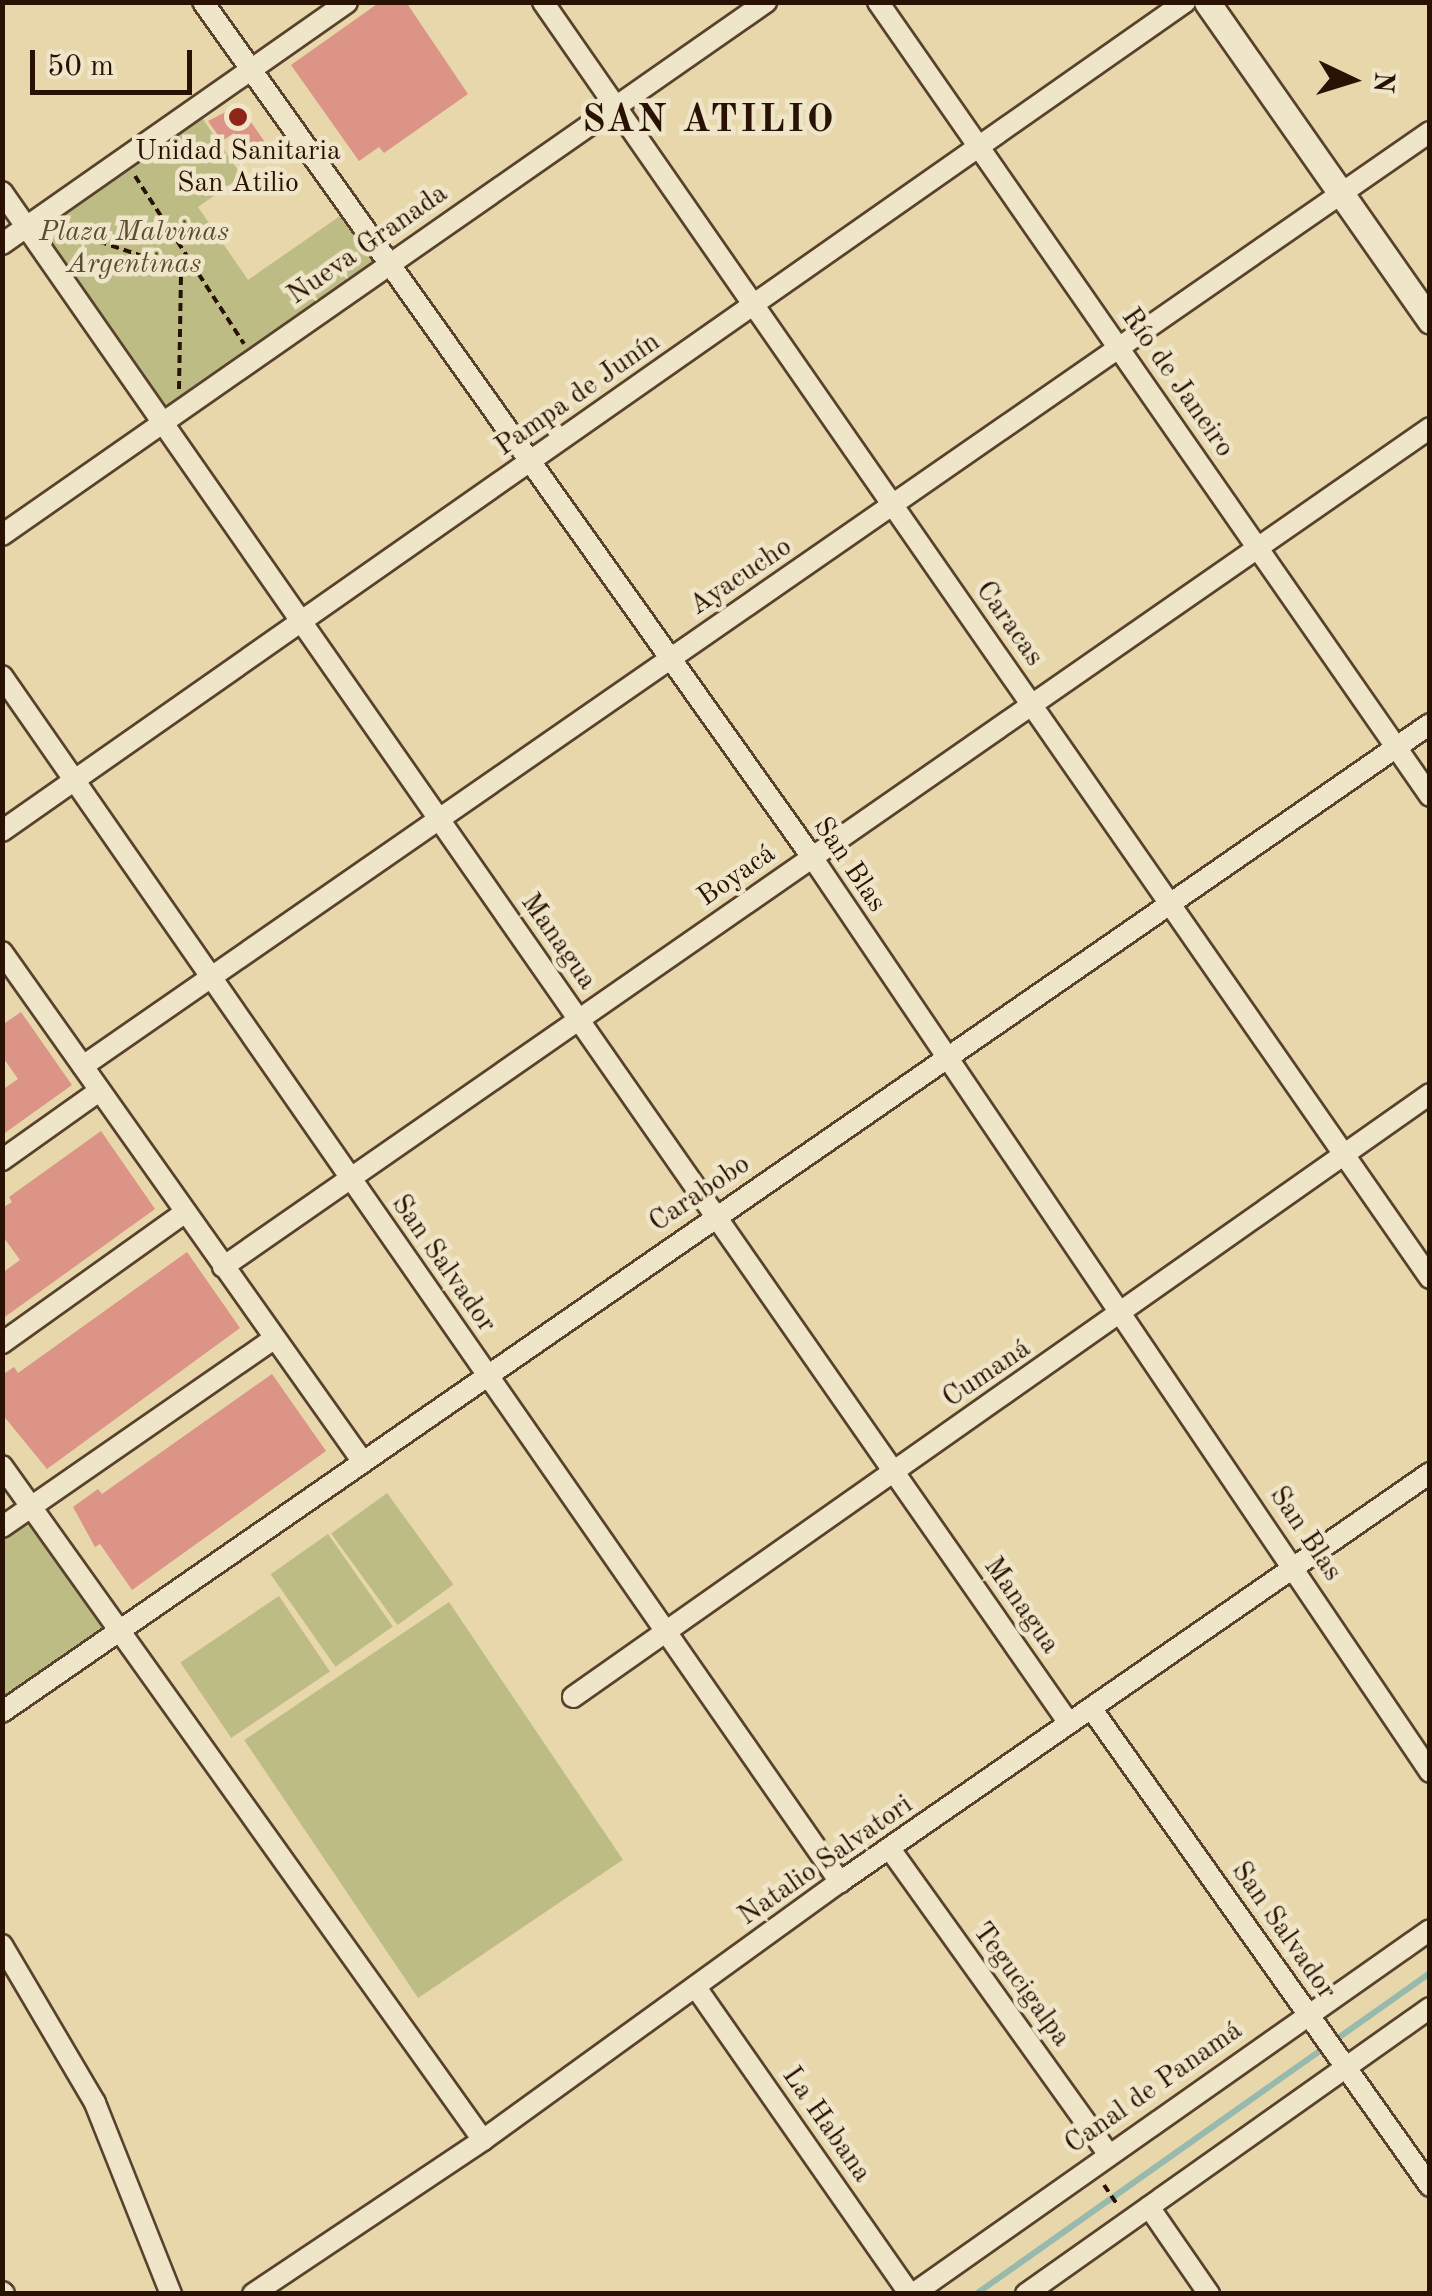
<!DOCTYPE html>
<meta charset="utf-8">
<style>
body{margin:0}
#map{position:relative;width:1432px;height:2296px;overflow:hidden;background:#e7d7ab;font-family:"Old Standard TT",serif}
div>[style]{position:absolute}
.green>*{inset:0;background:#bdbc84;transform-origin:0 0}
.stream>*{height:6px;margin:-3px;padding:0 3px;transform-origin:3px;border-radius:3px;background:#97b9ae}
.building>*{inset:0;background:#db9485}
.path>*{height:4px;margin-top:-2px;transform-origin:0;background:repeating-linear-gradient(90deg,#291103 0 8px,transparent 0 13px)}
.roads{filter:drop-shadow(2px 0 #58422d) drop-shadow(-2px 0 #58422d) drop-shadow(0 2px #58422d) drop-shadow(0 -2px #58422d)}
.minor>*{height:20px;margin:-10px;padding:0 10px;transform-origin:10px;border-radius:10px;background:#efe5c8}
.tertiary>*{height:25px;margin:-12.5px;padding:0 12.5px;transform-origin:12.5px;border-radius:12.5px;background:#efe5c8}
.dots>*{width:28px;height:28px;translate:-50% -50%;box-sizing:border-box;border:5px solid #efe5c8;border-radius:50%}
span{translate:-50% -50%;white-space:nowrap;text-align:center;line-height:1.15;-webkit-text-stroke:9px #efe5c8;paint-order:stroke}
.poi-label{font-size:28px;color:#291103}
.park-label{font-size:28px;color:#5d4d30;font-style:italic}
.street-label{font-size:28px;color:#291103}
.district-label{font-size:38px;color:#291103;font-weight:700;letter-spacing:2.5px}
.frame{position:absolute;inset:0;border:5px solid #291103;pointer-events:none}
.north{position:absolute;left:1302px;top:30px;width:100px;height:100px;-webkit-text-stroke:8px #efe5c8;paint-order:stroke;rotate:94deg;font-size:28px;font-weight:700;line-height:40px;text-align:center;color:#291103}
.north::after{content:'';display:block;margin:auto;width:35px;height:45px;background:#291103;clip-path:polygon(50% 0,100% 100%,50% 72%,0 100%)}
.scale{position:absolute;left:30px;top:50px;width:162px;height:45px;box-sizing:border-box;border:5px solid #291103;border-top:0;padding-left:12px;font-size:30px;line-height:35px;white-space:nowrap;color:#291103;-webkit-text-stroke:8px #efe5c8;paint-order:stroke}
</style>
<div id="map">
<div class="green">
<div style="clip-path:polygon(196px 109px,242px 176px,198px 207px,248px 280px,350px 209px,388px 265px,161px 422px,27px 227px)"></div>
<div style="left:387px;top:1493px;width:113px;height:69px;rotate:54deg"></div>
<div style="clip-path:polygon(31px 1506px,119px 1632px,3px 1712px,3px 1527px)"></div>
<div style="left:328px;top:1534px;width:113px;height:70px;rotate:55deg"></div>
<div style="left:279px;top:1596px;width:91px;height:119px;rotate:56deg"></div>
<div style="left:449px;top:1602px;width:311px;height:247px;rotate:56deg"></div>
</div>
<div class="stream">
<div style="left:976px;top:2294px;width:556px;rotate:-35.26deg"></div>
</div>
<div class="building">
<div style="clip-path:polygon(380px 2px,406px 2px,468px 94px,384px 153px,379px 147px,359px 161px,291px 65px)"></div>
<div style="clip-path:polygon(239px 105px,267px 145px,251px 156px,234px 133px,222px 141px,208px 121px)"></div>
<div style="clip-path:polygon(21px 1012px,72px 1085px,2px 1135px,2px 1090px,18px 1079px,2px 1056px,2px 1025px)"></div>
<div style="clip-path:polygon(101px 1131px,155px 1209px,2px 1319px,2px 1273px,20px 1260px,2px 1235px,2px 1208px,12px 1202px,9px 1197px)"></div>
<div style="clip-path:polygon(187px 1252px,240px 1328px,47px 1469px,2px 1414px,2px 1375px,14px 1367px,18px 1373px)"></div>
<div style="clip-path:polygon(272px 1374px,326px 1451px,132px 1590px,100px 1544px,95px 1547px,73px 1507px,98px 1489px,102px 1494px)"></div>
</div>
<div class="path">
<div style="left:135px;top:176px;width:200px;rotate:57deg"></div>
<div style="left:62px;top:229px;width:126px;rotate:18.6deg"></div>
<div style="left:179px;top:389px;width:120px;rotate:-89deg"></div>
<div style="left:1104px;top:2185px;width:25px;rotate:56deg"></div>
</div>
<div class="roads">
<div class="minor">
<div style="left:203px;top:2px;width:1050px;rotate:54.54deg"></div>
<div style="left:812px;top:857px;width:1104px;rotate:55.96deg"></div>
<div style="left:543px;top:2px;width:1554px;rotate:55.2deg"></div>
<div style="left:878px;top:2px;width:967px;rotate:55.19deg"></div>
<div style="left:2px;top:192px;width:1866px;rotate:55.13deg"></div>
<div style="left:2px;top:244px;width:421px;rotate:-35deg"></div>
<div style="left:2px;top:535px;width:932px;rotate:-34.9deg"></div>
<div style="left:2px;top:676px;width:1469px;rotate:55.21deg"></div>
<div style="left:2px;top:831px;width:1445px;rotate:-35.02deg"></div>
<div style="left:2px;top:952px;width:625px;rotate:54.71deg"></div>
<div style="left:83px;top:1066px;width:1639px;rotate:-34.74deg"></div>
<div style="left:2px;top:1160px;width:119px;rotate:-35.4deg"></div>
<div style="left:223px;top:1267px;width:1470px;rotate:-34.8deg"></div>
<div style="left:2px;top:1343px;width:224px;rotate:-35.5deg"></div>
<div style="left:2px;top:1466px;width:828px;rotate:54.49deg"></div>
<div style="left:2px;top:1527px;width:328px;rotate:-34.7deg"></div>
<div style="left:573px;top:1697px;width:1048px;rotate:-35.13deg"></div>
<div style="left:1091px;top:1708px;width:586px;rotate:54.66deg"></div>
<div style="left:2px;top:1712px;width:1736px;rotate:-34.68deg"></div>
<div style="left:890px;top:1849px;width:373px;rotate:54.4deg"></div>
<div style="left:2px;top:1945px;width:183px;rotate:59.5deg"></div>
<div style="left:95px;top:2103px;width:206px;rotate:68.3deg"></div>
<div style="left:697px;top:1989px;width:372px;rotate:55.1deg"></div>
<div style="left:1149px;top:2207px;width:106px;rotate:55.4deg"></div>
<div style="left:2px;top:2292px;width:3px;rotate:45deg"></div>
<div style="left:253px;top:2294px;width:277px;rotate:-33.8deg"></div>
<div style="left:483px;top:2140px;width:440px;rotate:-35.9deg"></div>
<div style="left:840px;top:1882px;width:718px;rotate:-34.73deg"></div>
<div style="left:913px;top:2294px;width:632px;rotate:-35.15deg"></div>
<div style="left:1026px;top:2294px;width:495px;rotate:-35.3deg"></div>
</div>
<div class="tertiary">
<div style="left:1207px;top:2px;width:389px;rotate:55deg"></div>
</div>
</div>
<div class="dots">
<div style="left:238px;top:117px;background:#8f2418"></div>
</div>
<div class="poi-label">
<span style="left:238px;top:168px">Unidad Sanitaria<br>San Atilio</span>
</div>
<div class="park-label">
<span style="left:134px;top:249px">Plaza Malvinas<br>Argentinas</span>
</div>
<div class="street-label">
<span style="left:368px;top:245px;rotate:-35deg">Nueva Granada</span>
<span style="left:1177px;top:383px;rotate:55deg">Río de Janeiro</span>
<span style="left:578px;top:395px;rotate:-35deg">Pampa de Junín</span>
<span style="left:741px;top:577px;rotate:-34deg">Ayacucho</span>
<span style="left:1009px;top:624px;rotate:55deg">Caracas</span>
<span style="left:849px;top:865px;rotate:56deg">San Blas</span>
<span style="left:737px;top:876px;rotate:-35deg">Boyacá</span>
<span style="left:558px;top:942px;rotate:55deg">Managua</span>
<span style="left:700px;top:1194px;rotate:-34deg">Carabobo</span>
<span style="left:443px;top:1264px;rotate:55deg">San Salvador</span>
<span style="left:987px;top:1374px;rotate:-34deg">Cumaná</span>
<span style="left:1305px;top:1534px;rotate:56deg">San Blas</span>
<span style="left:1021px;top:1606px;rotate:55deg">Managua</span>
<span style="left:826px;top:1861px;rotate:-35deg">Natalio Salvatori</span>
<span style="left:1283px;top:1931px;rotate:55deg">San Salvador</span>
<span style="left:1021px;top:1985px;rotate:54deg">Tegucigalpa</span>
<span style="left:1154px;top:2088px;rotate:-35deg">Canal de Panamá</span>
<span style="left:826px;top:2125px;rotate:55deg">La Habana</span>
</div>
<div class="district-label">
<span style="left:709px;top:122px">SAN ATILIO</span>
</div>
<div class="frame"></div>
<div class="north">N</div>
<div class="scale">50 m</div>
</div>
